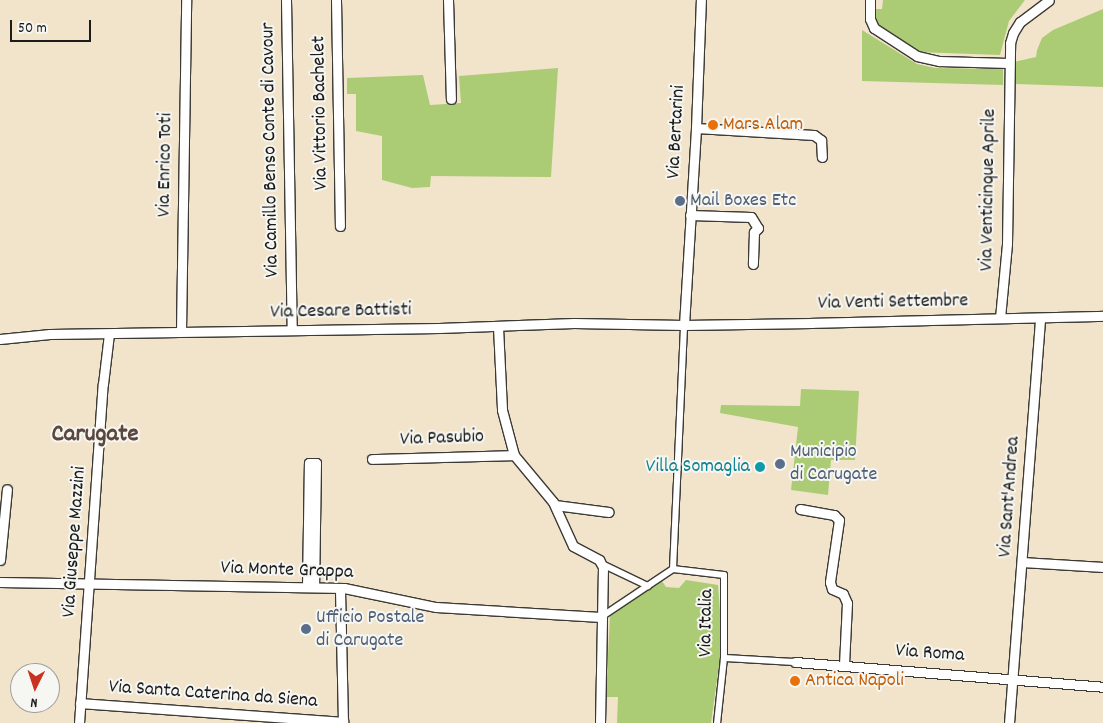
<!DOCTYPE html>
<style>
body{margin:0}
#map{position:relative;width:1103px;height:723px;overflow:hidden;background:#f2e4cb;font-family:Dekko,sans-serif}
div>[style]{position:absolute}
.green>*{inset:0;background:#abcc74}
.roads{filter:drop-shadow(1px 0 #3c3a36) drop-shadow(-1px 0 #3c3a36) drop-shadow(0 1px #3c3a36) drop-shadow(0 -1px #3c3a36)}
.pedestrian>*{height:6px;margin:-3px;padding:0 3px;transform-origin:3px;border-radius:3px;background:#fff}
.minor>*{height:9px;margin:-4.5px;padding:0 4.5px;transform-origin:4.5px;border-radius:4.5px;background:#fff}
.dots>*{width:14px;height:14px;translate:-50% -50%;box-sizing:border-box;border:2px solid #f6f6f2;border-radius:50%}
span{translate:-50% -50%;white-space:nowrap;text-align:center;line-height:1.15;-webkit-text-stroke:4px #f6f6f2;paint-order:stroke}
.street-label{font-size:20px;color:#1c1c1c}
.food-label{font-size:20px;color:#c56008}
.left{translate:0 -50%;text-align:left}
.service-label{font-size:20px;color:#4e5e75}
.culture-label{font-size:20px;color:#0d838f}
.right{translate:-100% -50%;text-align:right}
.district-label{font-size:25px;color:#5c473f;font-weight:700}
.north{position:absolute;left:10px;top:663px;width:50px;height:50px;box-sizing:border-box;background:#f6f6f2;border:1px solid #9f9f9c;border-radius:50%;rotate:184deg;font-size:14px;font-weight:700;line-height:20px;text-align:center;color:#1c1c1c}
.north::after{content:'';display:block;margin:auto;width:18px;height:22px;background:#c8321e;clip-path:polygon(50% 0,100% 100%,50% 72%,0 100%)}
.scale{position:absolute;left:10px;top:20px;width:81px;height:22px;box-sizing:border-box;border:2px solid #1c1c1c;border-top:0;padding-left:6px;font-size:15px;line-height:18px;white-space:nowrap;color:#1c1c1c;-webkit-text-stroke:4px #f6f6f2;paint-order:stroke}
</style>
<div id="map">
<div class="green">
<div style="clip-path:polygon(883px 0,1025px 0,1009px 21px,1000px 55px,917px 52px,874px 22px,875px 9px,882px 9px)"></div>
<div style="clip-path:polygon(1103px 9px,1103px 87px,1016px 84px,1014px 62px,1036px 57px,1037px 50px,1042px 38px,1053px 30px)"></div>
<div style="clip-path:polygon(862px 30px,917px 64px,935px 68px,1003px 69px,1003px 85px,862px 81px)"></div>
<div style="clip-path:polygon(558px 68px,551px 177px,431px 176px,430px 187px,412px 188px,382px 180px,382px 136px,356px 131px,356px 94px,347px 94px,347px 78px,423px 75px,430px 105px,461px 103px,459px 76px)"></div>
<div style="clip-path:polygon(801px 389px,859px 391px,855px 460px,831px 460px,828px 495px,791px 490px,798px 427px,720px 413px,721px 405px,800px 406px)"></div>
<div style="clip-path:polygon(686px 580px,718px 585px,721px 624px,720px 658px,711px 723px,617px 723px,618px 697px,606px 697px,610px 615px,662px 581px,666px 587px,679px 588px)"></div>
</div>
<div class="roads">
<div class="pedestrian">
<div style="left:602px;top:564px;width:51px;rotate:25.6deg"></div>
<div style="left:673px;top:569px;width:244px;rotate:-87.4deg"></div>
<div style="left:673px;top:569px;width:51px;rotate:6.7deg"></div>
<div style="left:724px;top:575px;width:83px;rotate:90deg"></div>
<div style="left:724px;top:658px;width:65px;rotate:96.1deg"></div>
<div style="left:601px;top:617px;width:87px;rotate:-33.7deg"></div>
<div style="left:724px;top:658px;width:71px;rotate:3.2deg"></div>
</div>
<div class="minor">
<div style="left:286px;top:0;width:330px;rotate:89deg"></div>
<div style="left:336px;top:0;width:226px;rotate:89deg"></div>
<div style="left:448px;top:0;width:99px;rotate:88.3deg"></div>
<div style="left:870px;top:0;width:19px;rotate:90deg"></div>
<div style="left:870px;top:19px;width:10px;rotate:66deg"></div>
<div style="left:874px;top:28px;width:51px;rotate:33.1deg"></div>
<div style="left:917px;top:56px;width:23px;rotate:13deg"></div>
<div style="left:939px;top:61px;width:69px;rotate:1.7deg"></div>
<div style="left:696px;top:128px;width:118px;rotate:3.4deg"></div>
<div style="left:814px;top:135px;width:9px;rotate:36deg"></div>
<div style="left:821px;top:140px;width:17px;rotate:87deg"></div>
<div style="left:690px;top:215px;width:61px;rotate:1.9deg"></div>
<div style="left:751px;top:217px;width:13px;rotate:58deg"></div>
<div style="left:758px;top:228px;width:6px;rotate:135deg"></div>
<div style="left:754px;top:232px;width:32px;rotate:92deg"></div>
<div style="left:1000px;top:318px;width:74px;rotate:-84.6deg"></div>
<div style="left:1007px;top:244px;width:201px;rotate:-89.1deg"></div>
<div style="left:1010px;top:43px;width:10px;rotate:-73deg"></div>
<div style="left:1013px;top:33px;width:13px;rotate:-58deg"></div>
<div style="left:1020px;top:22px;width:36px;rotate:-37deg"></div>
<div style="left:684px;top:325px;width:197px;rotate:-86.5deg"></div>
<div style="left:696px;top:128px;width:128px;rotate:-87.8deg"></div>
<div style="left:498px;top:327px;width:83px;rotate:87.2deg"></div>
<div style="left:502px;top:410px;width:47px;rotate:75.1deg"></div>
<div style="left:514px;top:455px;width:61px;rotate:50.3deg"></div>
<div style="left:553px;top:502px;width:48px;rotate:65.6deg"></div>
<div style="left:573px;top:546px;width:30px;rotate:28deg"></div>
<div style="left:599px;top:560px;width:8px;rotate:60deg"></div>
<div style="left:603px;top:567px;width:156px;rotate:91.1deg"></div>
<div style="left:181px;top:331px;width:331px;rotate:-89.1deg"></div>
<div style="left:0;top:339px;width:50px;rotate:-5.7deg"></div>
<div style="left:50px;top:334px;width:389px;rotate:-0.9deg"></div>
<div style="left:439px;top:328px;width:135px;rotate:-2.1deg"></div>
<div style="left:574px;top:323px;width:110px;rotate:1deg"></div>
<div style="left:684px;top:325px;width:128px;rotate:-0.9deg"></div>
<div style="left:812px;top:323px;width:291px;rotate:-1.4deg"></div>
<div style="left:372px;top:459px;width:142px;rotate:-1.6deg"></div>
<div style="left:555px;top:505px;width:54px;rotate:7.4deg"></div>
<div style="left:800px;top:509px;width:35px;rotate:10deg"></div>
<div style="left:834px;top:515px;width:7px;rotate:45deg"></div>
<div style="left:839px;top:520px;width:63px;rotate:98.3deg"></div>
<div style="left:830px;top:582px;width:7px;rotate:74deg"></div>
<div style="left:832px;top:589px;width:12px;rotate:24deg"></div>
<div style="left:843px;top:594px;width:10px;rotate:66deg"></div>
<div style="left:847px;top:603px;width:62px;rotate:92.8deg"></div>
<div style="left:0;top:560px;width:71px;rotate:-84.4deg"></div>
<div style="left:1022px;top:562px;width:81px;rotate:3.5deg"></div>
<div style="left:0;top:582px;width:344px;rotate:1deg"></div>
<div style="left:344px;top:588px;width:94px;rotate:11.7deg"></div>
<div style="left:436px;top:607px;width:165px;rotate:3.5deg"></div>
<div style="left:307px;top:587px;width:124px;rotate:-89.1deg"></div>
<div style="left:309px;top:463px;width:7px"></div>
<div style="left:316px;top:463px;width:124px;rotate:90.9deg"></div>
<div style="left:795px;top:662px;width:309px;rotate:4.6deg"></div>
<div style="left:80px;top:703px;width:264px;rotate:4.1deg"></div>
<div style="left:343px;top:722px;width:134px;rotate:-91.3deg"></div>
<div style="left:79px;top:723px;width:340px;rotate:-86deg"></div>
<div style="left:103px;top:384px;width:50px;rotate:-83.2deg"></div>
<div style="left:1009px;top:723px;width:406px;rotate:-85.6deg"></div>
</div>
</div>
<div class="dots">
<div style="left:713px;top:125px;background:#e8710a"></div>
<div style="left:680px;top:201px;background:#5c6f8a"></div>
<div style="left:780px;top:464px;background:#5c6f8a"></div>
<div style="left:760px;top:467px;background:#0f9aa8"></div>
<div style="left:306px;top:629px;background:#5c6f8a"></div>
<div style="left:795px;top:681px;background:#e8710a"></div>
</div>
<div class="street-label">
<span style="left:321px;top:113px;rotate:-91deg">Via Vittorio Bachelet</span>
<span style="left:677px;top:132px;rotate:-87deg">Via Bertarini</span>
<span style="left:271px;top:150px;rotate:-91deg">Via Camillo Benso Conte di Cavour</span>
<span style="left:166px;top:165px;rotate:-89deg">Via Enrico Toti</span>
<span style="left:989px;top:190px;rotate:-89deg">Via Venticinque Aprile</span>
<span style="left:893px;top:303px;rotate:-1deg">Via Venti Settembre</span>
<span style="left:341px;top:312px;rotate:-1deg">Via Cesare Battisti</span>
<span style="left:442px;top:439px;rotate:-2deg">Via Pasubio</span>
<span style="left:1010px;top:497px;rotate:-86deg">Via Sant'Andrea</span>
<span style="left:75px;top:542px;rotate:-86deg">Via Giuseppe Mazzini</span>
<span style="left:287px;top:571px;rotate:2deg">Via Monte Grappa</span>
<span style="left:707px;top:623px;rotate:-89deg">Via Italia</span>
<span style="left:930px;top:654px;rotate:4deg">Via Roma</span>
<span style="left:213px;top:695px;rotate:4deg">Via Santa Caterina da Siena</span>
</div>
<div class="food-label">
<span class="left" style="left:723px;top:125px">Mars Alam</span>
<span class="left" style="left:805px;top:681px">Antica Napoli</span>
</div>
<div class="service-label">
<span class="left" style="left:690px;top:201px">Mail Boxes Etc</span>
<span class="left" style="left:790px;top:464px">Municipio<br>di Carugate</span>
<span class="left" style="left:316px;top:630px">Ufficio Postale<br>di Carugate</span>
</div>
<div class="culture-label">
<span class="right" style="left:750px;top:467px">Villa Somaglia</span>
</div>
<div class="district-label">
<span style="left:95px;top:435px">Carugate</span>
</div>
<div class="north">N</div>
<div class="scale">50 m</div>
</div>
